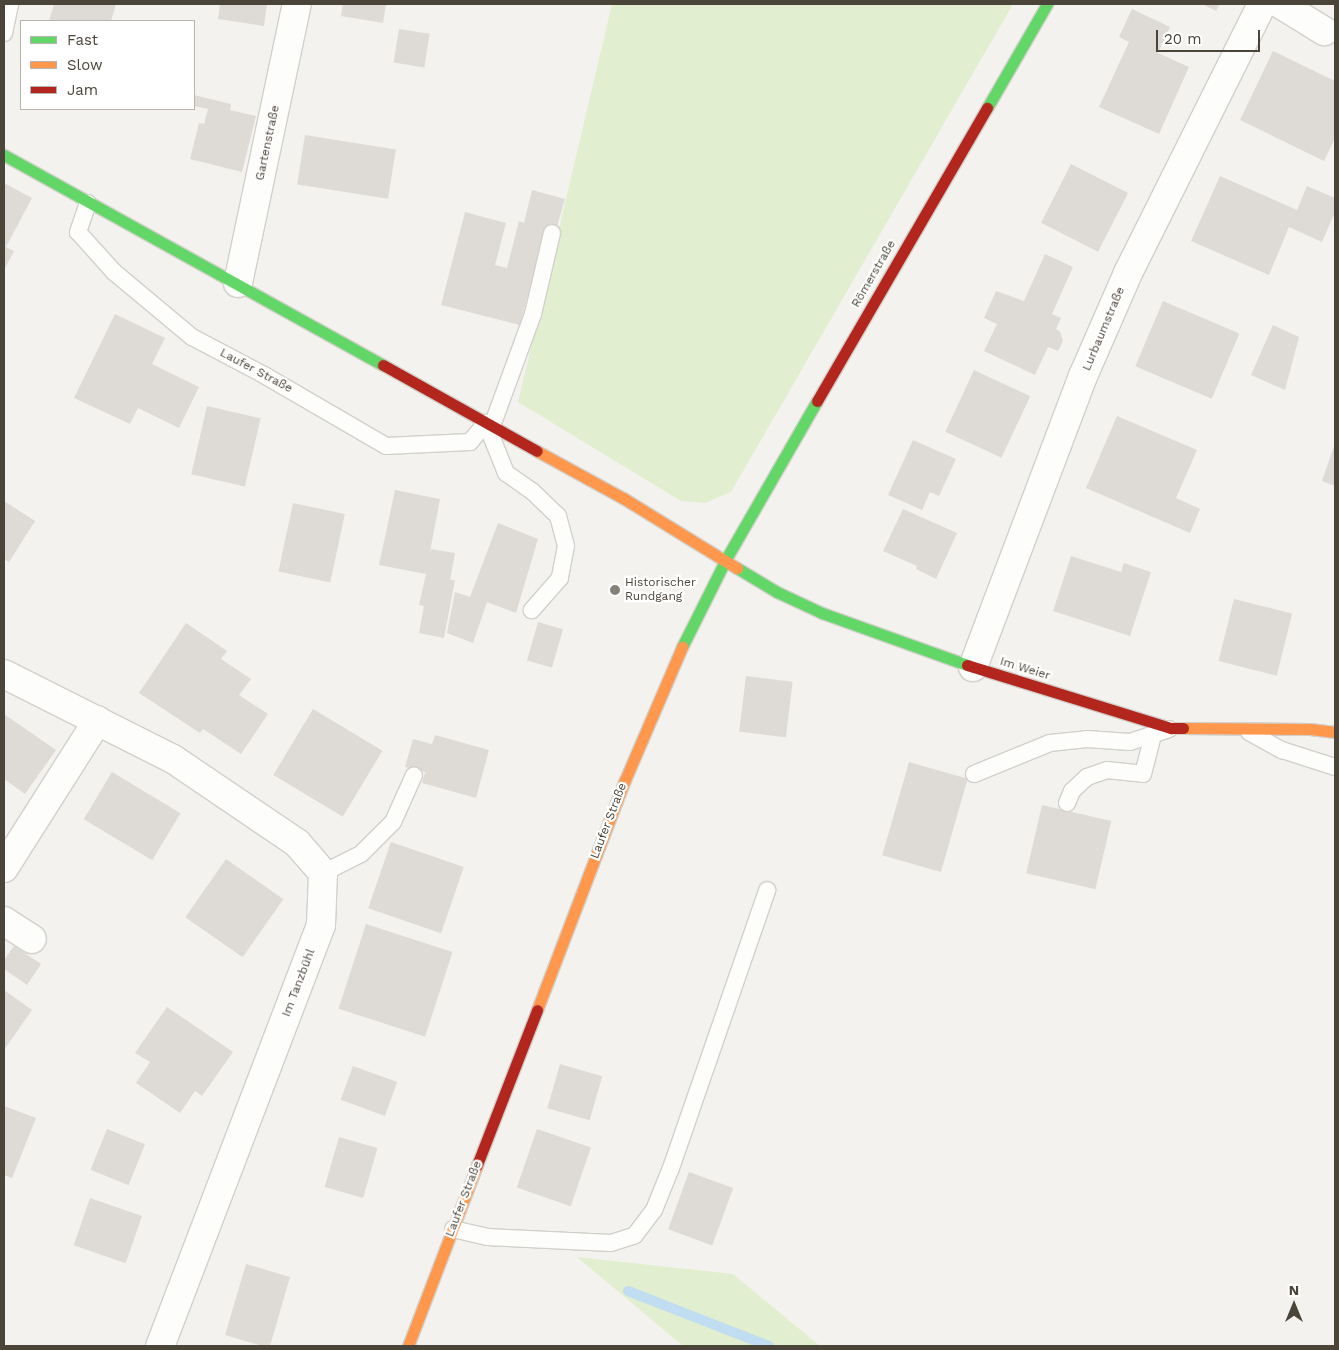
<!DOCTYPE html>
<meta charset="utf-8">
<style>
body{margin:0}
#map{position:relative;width:1339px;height:1350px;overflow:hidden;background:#f4f2ee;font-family:"Work Sans",sans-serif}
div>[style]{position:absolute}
.green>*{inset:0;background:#e1eecf}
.stream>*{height:10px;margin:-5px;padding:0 5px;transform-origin:5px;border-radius:5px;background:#c0ddf1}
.building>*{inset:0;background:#dedbd6;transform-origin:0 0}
.roads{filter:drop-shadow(1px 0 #d2d0cb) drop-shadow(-1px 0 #d2d0cb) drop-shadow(0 1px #d2d0cb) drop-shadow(0 -1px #d2d0cb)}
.lane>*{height:16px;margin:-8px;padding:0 8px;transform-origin:8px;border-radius:8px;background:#fdfdfc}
.street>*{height:28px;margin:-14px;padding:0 14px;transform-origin:14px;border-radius:14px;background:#fdfdfc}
.fast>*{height:11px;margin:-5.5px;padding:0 5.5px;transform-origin:5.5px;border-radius:5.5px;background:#63d668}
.slow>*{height:11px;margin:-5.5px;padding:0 5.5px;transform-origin:5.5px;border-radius:5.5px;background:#ff974d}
.jam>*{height:11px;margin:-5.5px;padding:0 5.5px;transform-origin:5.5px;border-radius:5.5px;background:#b3261e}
.dots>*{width:14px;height:14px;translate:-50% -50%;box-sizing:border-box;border:2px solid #fff;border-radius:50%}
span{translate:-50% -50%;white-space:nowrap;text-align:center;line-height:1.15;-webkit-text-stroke:4.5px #fff;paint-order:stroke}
.street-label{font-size:12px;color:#4b4439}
.poi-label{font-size:12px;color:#4b4439}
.left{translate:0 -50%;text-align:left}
.frame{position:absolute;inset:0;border:5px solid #4b4439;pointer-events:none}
.legend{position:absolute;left:20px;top:20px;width:175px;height:90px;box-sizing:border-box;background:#fff;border:1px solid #b7b4b0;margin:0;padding:6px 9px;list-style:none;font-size:15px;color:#4b4439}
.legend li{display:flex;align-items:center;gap:10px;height:25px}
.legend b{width:25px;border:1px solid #b7b4b0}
.north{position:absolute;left:1269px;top:1280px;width:50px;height:50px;-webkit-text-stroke:4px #fff;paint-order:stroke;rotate:0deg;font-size:14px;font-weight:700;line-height:20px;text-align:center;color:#4b4439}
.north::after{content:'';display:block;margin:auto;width:18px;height:22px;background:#4b4439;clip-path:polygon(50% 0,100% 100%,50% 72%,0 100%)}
.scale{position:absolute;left:1156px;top:30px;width:104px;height:22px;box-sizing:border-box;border:2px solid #4b4439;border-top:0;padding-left:6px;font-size:15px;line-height:18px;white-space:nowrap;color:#4b4439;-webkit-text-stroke:4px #fff;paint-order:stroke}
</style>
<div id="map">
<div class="green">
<div style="clip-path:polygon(612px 4px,1013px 4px,731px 492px,705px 503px,681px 501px,518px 402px)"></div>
<div style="clip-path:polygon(577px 1257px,733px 1274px,820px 1346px,683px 1346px)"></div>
</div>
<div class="stream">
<div style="left:628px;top:1291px;width:151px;rotate:21.3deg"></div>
</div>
<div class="building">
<div style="clip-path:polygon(54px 4px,116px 4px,111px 21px,49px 21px)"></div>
<div style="clip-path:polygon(220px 4px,267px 4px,264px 26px,218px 19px)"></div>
<div style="clip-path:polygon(343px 4px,386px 4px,383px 23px,341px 16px)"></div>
<div style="clip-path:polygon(1202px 4px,1220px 4px,1216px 11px)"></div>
<div style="clip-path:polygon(1132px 9px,1170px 27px,1158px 53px,1189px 67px,1159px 134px,1099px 107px,1129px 42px,1119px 37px)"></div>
<div style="left:399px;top:29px;width:31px;height:34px;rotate:9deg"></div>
<div style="clip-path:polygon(1273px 51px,1335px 81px,1335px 138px,1324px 161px,1240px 120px)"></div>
<div style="clip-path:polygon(194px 95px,231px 104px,230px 110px,256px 116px,242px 172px,190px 159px,199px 123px,204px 124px,208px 109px,194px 106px)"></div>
<div style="left:305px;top:135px;width:92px;height:50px;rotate:9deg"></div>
<div style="left:1071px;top:164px;width:64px;height:66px;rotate:27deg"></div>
<div style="clip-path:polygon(1220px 176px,1297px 210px,1307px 186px,1335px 198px,1335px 212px,1322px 242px,1289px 227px,1269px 275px,1191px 241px)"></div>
<div style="clip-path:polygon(4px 183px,32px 198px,6px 247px,14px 251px,4px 270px)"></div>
<div style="clip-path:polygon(532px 190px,565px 199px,556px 230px,546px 227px,520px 325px,441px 305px,465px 212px,506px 223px,495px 265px,507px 268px,519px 221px,524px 223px)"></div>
<div style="clip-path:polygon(1045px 254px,1073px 267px,1052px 314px,1061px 318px,1056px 329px,1060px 332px,1063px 341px,1058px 351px,1048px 347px,1035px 375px,984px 351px,997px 324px,984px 318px,996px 291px,1024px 301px)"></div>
<div style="left:1163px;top:301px;width:83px;height:71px;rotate:23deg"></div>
<div style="clip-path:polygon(115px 314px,165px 338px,152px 364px,199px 387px,179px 428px,138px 408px,130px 424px,74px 398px)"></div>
<div style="clip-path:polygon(1273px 325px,1299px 337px,1285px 390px,1251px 375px)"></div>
<div style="left:974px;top:370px;width:62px;height:68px;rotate:25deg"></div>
<div style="left:207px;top:406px;width:55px;height:70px;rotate:13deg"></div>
<div style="clip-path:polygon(1117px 416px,1197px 450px,1176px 498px,1200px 509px,1190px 533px,1086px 488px)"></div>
<div style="clip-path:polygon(913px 440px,956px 459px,939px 496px,930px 492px,922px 510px,888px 495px)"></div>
<div style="clip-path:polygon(1335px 443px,1335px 486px,1322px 481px)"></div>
<div style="clip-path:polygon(395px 490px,440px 499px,429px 557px,431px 549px,455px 553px,450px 580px,455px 580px,444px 638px,419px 633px,424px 606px,419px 605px,426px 574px,379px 565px)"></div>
<div style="clip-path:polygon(4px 501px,35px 521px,9px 562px,4px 559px)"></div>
<div style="left:293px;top:503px;width:53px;height:70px;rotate:12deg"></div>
<div style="clip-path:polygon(903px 509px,957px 533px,936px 579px,916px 569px,917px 566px,883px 551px)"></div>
<div style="clip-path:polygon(498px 523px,538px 539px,516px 613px,487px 602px,473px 643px,447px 633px,455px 592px,470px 597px)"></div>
<div style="clip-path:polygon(1071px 556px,1121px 572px,1124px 563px,1151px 572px,1130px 636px,1053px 611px)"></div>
<div style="left:1234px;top:599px;width:60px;height:64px;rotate:14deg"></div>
<div style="left:538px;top:622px;width:26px;height:40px;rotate:16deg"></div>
<div style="clip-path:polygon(186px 623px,227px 651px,221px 659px,251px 679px,239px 695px,268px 714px,241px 754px,203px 729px,200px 733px,139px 693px)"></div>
<div style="left:746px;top:676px;width:47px;height:56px;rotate:7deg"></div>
<div style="left:313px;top:709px;width:81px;height:77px;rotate:31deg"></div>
<div style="clip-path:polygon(4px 714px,56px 750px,25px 794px,4px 779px)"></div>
<div style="clip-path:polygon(435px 735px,489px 750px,476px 798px,422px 783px,425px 772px,405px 767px,413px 739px,432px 744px)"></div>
<div style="left:909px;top:762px;width:61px;height:97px;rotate:16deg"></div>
<div style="left:112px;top:772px;width:80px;height:55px;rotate:31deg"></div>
<div style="left:1042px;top:805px;width:71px;height:70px;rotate:13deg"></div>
<div style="left:391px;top:842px;width:77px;height:70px;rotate:19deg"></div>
<div style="left:226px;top:859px;width:70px;height:71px;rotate:35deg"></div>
<div style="left:366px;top:924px;width:91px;height:89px;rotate:18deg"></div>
<div style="clip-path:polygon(14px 946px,41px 964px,27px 985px,4px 969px,4px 960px)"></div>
<div style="clip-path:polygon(4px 990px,32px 1010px,4px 1050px)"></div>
<div style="clip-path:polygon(167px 1007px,233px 1052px,202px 1096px,195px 1091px,180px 1113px,136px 1083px,150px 1062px,135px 1053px)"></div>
<div style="left:560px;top:1064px;width:44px;height:46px;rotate:16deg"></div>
<div style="left:353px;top:1066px;width:47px;height:36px;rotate:20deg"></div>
<div style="clip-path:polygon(4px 1106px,36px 1118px,12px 1178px,4px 1175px)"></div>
<div style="left:107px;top:1129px;width:41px;height:44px;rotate:22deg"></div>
<div style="left:537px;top:1129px;width:57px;height:62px;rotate:19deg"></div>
<div style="left:339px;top:1137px;width:40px;height:52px;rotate:16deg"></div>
<div style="left:689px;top:1172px;width:47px;height:61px;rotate:20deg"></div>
<div style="left:90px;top:1198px;width:55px;height:50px;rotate:19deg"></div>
<div style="clip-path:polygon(246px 1264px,290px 1277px,270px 1346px,262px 1346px,225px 1335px)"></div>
</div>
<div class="roads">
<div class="lane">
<div style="left:4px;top:33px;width:30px;rotate:-78deg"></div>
<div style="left:88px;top:203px;width:31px;rotate:109deg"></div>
<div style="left:78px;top:232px;width:54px;rotate:48deg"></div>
<div style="left:114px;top:272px;width:102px;rotate:39.8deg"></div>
<div style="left:192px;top:337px;width:81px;rotate:27.8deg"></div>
<div style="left:264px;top:375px;width:141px;rotate:30.2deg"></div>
<div style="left:386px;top:446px;width:84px;rotate:-2.7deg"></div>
<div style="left:470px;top:442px;width:25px;rotate:-50deg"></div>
<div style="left:486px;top:423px;width:54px;rotate:68.2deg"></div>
<div style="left:506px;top:473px;width:32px;rotate:35deg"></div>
<div style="left:532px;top:491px;width:36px;rotate:44deg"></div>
<div style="left:558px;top:516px;width:31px;rotate:75deg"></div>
<div style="left:566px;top:546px;width:33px;rotate:101deg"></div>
<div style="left:560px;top:578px;width:43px;rotate:131.2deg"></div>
<div style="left:492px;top:426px;width:119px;rotate:-69.9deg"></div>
<div style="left:533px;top:314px;width:83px;rotate:-76.8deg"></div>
<div style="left:1249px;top:732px;width:38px;rotate:29deg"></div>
<div style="left:1282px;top:750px;width:56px;rotate:17.8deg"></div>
<div style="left:974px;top:774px;width:82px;rotate:-22.2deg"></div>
<div style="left:1050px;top:743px;width:37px;rotate:-6deg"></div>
<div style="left:1087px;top:739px;width:43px;rotate:4deg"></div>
<div style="left:1130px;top:742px;width:41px;rotate:-18.4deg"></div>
<div style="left:1067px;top:803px;width:13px;rotate:-67deg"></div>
<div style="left:1072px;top:791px;width:21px;rotate:-43deg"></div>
<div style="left:1087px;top:777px;width:21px;rotate:-19deg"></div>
<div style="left:1107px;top:770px;width:36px;rotate:6deg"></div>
<div style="left:1143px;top:774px;width:40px;rotate:-75.6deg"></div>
<div style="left:323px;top:873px;width:42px;rotate:-26.6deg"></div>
<div style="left:361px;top:854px;width:45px;rotate:-45deg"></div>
<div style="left:393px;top:822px;width:51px;rotate:-65.9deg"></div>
<div style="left:453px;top:1229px;width:35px;rotate:13deg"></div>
<div style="left:487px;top:1237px;width:124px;rotate:2.8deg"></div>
<div style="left:611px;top:1243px;width:25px;rotate:-18deg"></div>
<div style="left:635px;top:1235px;width:31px;rotate:-53deg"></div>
<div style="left:654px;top:1210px;width:45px;rotate:-68deg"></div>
<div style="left:671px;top:1168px;width:294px;rotate:-70.9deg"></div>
</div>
<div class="street">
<div style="left:1280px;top:4px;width:52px;rotate:31.5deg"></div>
<div style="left:238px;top:283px;width:285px;rotate:-78.1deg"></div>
<div style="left:973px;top:667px;width:311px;rotate:-69.3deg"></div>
<div style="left:1083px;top:376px;width:112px;rotate:-66.4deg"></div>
<div style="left:1128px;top:273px;width:301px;rotate:-63.5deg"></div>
<div style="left:4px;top:674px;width:189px;rotate:26.7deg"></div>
<div style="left:173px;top:759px;width:150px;rotate:34.1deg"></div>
<div style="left:297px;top:843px;width:40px;rotate:49deg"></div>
<div style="left:323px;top:873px;width:52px;rotate:92.2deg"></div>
<div style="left:321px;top:925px;width:451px;rotate:110.9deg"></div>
<div style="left:4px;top:868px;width:175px;rotate:-57.6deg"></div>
<div style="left:4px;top:921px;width:33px;rotate:33deg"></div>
</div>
<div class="fast">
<div style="left:987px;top:108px;width:120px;rotate:-60deg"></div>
<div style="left:4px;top:155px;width:433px;rotate:29deg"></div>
<div style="left:737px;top:568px;width:47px;rotate:31deg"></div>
<div style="left:777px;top:592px;width:50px;rotate:25deg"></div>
<div style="left:822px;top:613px;width:154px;rotate:19.7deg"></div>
<div style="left:682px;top:647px;width:98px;rotate:-63.4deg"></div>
<div style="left:726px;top:559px;width:182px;rotate:-60.1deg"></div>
</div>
<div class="slow">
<div style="left:537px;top:451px;width:98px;rotate:28.7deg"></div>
<div style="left:623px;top:498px;width:134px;rotate:31.6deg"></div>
<div style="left:1183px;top:728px;width:127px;rotate:0.5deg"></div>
<div style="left:1310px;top:729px;width:25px;rotate:7deg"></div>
<div style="left:537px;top:1010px;width:246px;rotate:-69.1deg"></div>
<div style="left:625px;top:780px;width:145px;rotate:-66.8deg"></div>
<div style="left:408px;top:1346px;width:194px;rotate:-69.1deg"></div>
</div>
<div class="jam">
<div style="left:383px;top:365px;width:176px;rotate:29.2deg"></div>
<div style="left:817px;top:401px;width:339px;rotate:-59.9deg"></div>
<div style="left:967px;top:665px;width:214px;rotate:17.2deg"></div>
<div style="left:1171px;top:728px;width:12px"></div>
<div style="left:477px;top:1165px;width:166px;rotate:-68.8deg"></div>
</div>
</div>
<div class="dots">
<div style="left:615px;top:590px;background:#868178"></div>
</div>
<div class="street-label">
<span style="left:268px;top:143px;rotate:-78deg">Gartenstraße</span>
<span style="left:874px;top:274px;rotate:-60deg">Römerstraße</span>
<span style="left:1104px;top:329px;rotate:-67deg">Lurbaumstraße</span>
<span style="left:256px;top:371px;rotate:28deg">Laufer Straße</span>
<span style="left:1025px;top:669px;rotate:17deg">Im Weier</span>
<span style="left:609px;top:821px;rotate:-69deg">Laufer Straße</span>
<span style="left:299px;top:983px;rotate:-69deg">Im Tanzbühl</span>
<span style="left:464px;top:1199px;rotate:-69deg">Laufer Straße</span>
</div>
<div class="poi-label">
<span class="left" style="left:625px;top:590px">Historischer<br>Rundgang</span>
</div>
<div class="frame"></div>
<ul class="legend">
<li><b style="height:6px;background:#63d668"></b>Fast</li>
<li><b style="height:6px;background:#ff974d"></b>Slow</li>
<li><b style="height:6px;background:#b3261e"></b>Jam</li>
</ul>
<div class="north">N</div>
<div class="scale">20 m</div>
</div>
